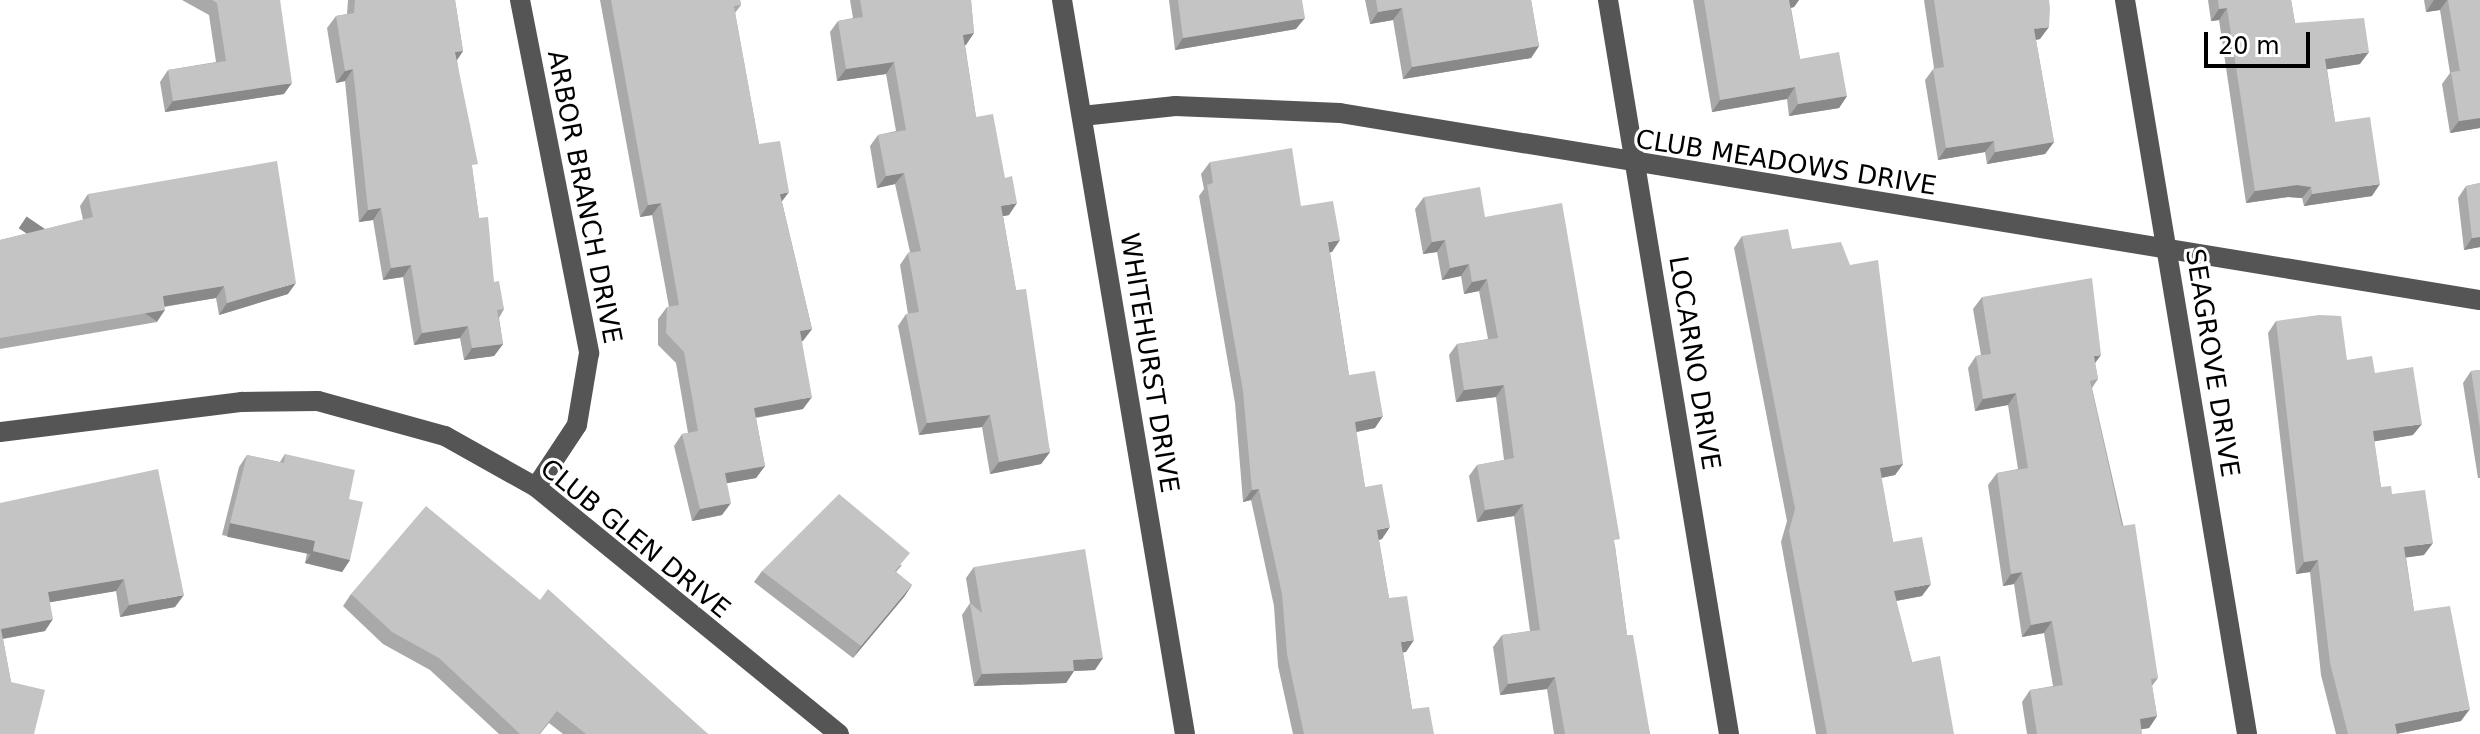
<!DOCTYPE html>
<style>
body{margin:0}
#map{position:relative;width:2480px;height:734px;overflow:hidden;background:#fff;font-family:"DejaVu Sans",sans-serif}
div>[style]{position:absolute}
.minor>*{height:20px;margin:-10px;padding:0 10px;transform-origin:10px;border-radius:10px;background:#555}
.wall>*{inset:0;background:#a9a9a9}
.shaded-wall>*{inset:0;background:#898989;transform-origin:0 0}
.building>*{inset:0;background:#c4c4c4}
span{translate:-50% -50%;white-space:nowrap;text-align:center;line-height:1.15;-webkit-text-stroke:6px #fff;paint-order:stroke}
.street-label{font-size:26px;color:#000}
.scale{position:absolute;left:2204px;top:32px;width:106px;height:36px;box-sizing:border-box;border:4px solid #000;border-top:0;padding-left:10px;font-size:24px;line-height:28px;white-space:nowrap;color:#000;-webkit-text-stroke:6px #fff;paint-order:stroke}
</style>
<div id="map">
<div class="minor">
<div style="left:520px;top:0;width:360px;rotate:78.9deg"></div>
<div style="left:589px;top:353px;width:73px;rotate:99.5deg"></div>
<div style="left:577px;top:425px;width:74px;rotate:123.5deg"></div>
<div style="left:1062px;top:0;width:744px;rotate:80.49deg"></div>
<div style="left:1608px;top:0;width:744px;rotate:80.64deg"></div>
<div style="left:2125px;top:0;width:744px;rotate:80.56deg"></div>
<div style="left:1082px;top:116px;width:94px;rotate:-6.1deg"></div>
<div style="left:1175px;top:106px;width:165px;rotate:2.4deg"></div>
<div style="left:1340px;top:113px;width:1155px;rotate:9.32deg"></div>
<div style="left:0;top:432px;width:244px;rotate:-7.1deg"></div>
<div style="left:242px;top:402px;width:76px;rotate:-0.8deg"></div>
<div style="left:318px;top:401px;width:132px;rotate:15.4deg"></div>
<div style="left:445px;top:436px;width:104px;rotate:29.3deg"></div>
<div style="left:536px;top:487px;width:391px;rotate:39.2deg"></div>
</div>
<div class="wall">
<div style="clip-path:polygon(182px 0,280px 0,284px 94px,165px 112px,160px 82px,168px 70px,216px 62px,209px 15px)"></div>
<div style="clip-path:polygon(348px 0,455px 0,463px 51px,457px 60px,479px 218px,494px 282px,504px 309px,499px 318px,503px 344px,494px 356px,464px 360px,460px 338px,414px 345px,403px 277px,383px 280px,373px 220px,359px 222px,345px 81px,336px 83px,327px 28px,336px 16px,347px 14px)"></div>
<div style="clip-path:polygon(600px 0,740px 0,741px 5px,735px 13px,759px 144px,782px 202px,812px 329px,802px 341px,803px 409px,756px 418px,765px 466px,756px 478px,727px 483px,722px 515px,692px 521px,674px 446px,682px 434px,688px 433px,676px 363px,658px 345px,658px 319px,667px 307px,669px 307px,652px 215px,640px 217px)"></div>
<div style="clip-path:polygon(850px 0,971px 0,974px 33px,965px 45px,976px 117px,1009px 215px,1003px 216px,1016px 290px,1050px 452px,1041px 464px,990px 474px,982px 427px,919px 435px,898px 326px,906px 314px,908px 314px,900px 265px,908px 253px,910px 252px,895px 184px,877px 188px,870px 146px,878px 135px,896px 131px,886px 74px,837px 81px,830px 32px,838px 21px,853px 18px)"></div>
<div style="clip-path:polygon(1169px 0,1302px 0,1296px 29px,1175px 50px)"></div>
<div style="clip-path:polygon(1365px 0,1531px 0,1539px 46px,1531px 58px,1403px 79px,1393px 20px,1370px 24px)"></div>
<div style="clip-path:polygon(1693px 0,1799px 0,1794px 7px,1791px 8px,1800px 59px,1847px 96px,1839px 108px,1789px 116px,1787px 99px,1712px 112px)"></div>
<div style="clip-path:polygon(1924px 0,2049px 0,2040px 39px,2036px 40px,2054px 142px,2045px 154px,1987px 164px,1985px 152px,1938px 160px,1925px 80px,1934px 68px)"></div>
<div style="clip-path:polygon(2208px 0,2291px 0,2295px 23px,2360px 64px,2327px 69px,2335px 122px,2372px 196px,2304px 206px,2302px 198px,2288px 197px,2246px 203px,2219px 20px,2211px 21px)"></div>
<div style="clip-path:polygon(2424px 0,2480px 0,2480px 128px,2450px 133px,2442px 84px,2450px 73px,2440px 10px,2426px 12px)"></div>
<div style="clip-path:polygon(1210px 162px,1301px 206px,1332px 252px,1330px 252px,1349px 375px,1375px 428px,1356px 432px,1365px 487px,1382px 539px,1379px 540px,1389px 598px,1406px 652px,1403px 652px,1412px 709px,1434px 734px,1293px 734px,1278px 666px,1274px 606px,1251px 500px,1243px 502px,1235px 403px,1199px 196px,1204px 189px,1201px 174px)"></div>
<div style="clip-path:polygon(2480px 183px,2480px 247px,2464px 250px,2458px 198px,2466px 186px)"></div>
<div style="clip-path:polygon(88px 194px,288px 294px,219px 315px,216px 298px,164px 307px,157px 322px,0 349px,0 240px,83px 220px,80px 206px)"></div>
<div style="clip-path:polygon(1424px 197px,1485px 217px,1615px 546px,1627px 635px,1650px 734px,1554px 734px,1547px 689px,1500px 695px,1493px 647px,1502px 635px,1530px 631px,1514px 516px,1477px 522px,1469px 476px,1477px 465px,1504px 460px,1496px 397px,1456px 402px,1449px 355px,1457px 344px,1488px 339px,1479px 291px,1464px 294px,1461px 276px,1442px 280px,1437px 252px,1423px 254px,1415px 209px)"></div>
<div style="clip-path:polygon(1742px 236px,1792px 249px,1903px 464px,1895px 475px,1881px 478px,1893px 542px,1922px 596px,1896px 601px,1912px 662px,1954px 734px,1816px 734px,1781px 542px,1787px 521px,1734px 248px)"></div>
<div style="clip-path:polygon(1982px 297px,2095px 363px,2098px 379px,2092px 388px,2158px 678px,2152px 686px,2157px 716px,2149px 728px,2141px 729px,2142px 734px,2027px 734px,2022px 702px,2030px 690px,2053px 686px,2044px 633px,2022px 637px,2014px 584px,2003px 586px,1988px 485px,1997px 473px,2018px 469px,2008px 405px,1975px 411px,1968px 368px,1976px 356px,1981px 355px,1973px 309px)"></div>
<div style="clip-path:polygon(2276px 321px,2347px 360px,2375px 373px,2413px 435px,2374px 441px,2381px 487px,2392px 494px,2424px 555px,2406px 557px,2414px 611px,2461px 721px,2397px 734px,2336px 734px,2321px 675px,2310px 572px,2296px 574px,2268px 333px)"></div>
<div style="clip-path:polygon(2480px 370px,2480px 478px,2478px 478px,2463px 383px,2471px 371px)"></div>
<div style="clip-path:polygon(285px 454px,349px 499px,350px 560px,342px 572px,305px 563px,307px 553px,222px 535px,239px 467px,247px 455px,280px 462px)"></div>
<div style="clip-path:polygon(0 503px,175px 607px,120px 617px,116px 591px,50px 602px,45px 631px,3px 639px,11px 682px,0 734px)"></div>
<div style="clip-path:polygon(902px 565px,896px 572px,912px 585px,904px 597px,853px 658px,754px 582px,762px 571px)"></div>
<div style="clip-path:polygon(974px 567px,1095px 670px,1074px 671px,1066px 683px,974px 686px,962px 615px,970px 603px,966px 578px)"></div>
<div style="clip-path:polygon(351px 594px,540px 600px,708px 734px,563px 734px,549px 723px,540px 734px,499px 734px,430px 670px,383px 644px,343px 606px)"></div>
</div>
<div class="shaded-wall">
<div style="clip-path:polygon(1787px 0,1799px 0,1794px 7px,1781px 10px)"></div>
<div style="clip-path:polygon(2434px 0,2447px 0,2440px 10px,2426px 12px)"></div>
<div style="clip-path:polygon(1402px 8px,1393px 20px,1370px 24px,1378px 12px)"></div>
<div style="clip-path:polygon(2227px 8px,2219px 20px,2211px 21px,2219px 9px)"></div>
<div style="clip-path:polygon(1305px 18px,1296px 29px,1175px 50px,1183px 38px)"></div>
<div style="clip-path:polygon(2049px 27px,2040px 39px,2026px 41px,2034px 29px)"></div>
<div style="clip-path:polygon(974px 33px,966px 45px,955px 47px,963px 35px)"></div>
<div style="clip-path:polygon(1539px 46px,1531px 58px,1403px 79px,1412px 67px)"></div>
<div style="clip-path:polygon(463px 51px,455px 63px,455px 52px)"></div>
<div style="clip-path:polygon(2369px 52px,2360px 64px,2317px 71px,2325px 59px)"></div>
<div style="clip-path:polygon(894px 62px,886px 74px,837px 81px,846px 69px)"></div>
<div style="clip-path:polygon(353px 69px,345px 81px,336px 83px,345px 71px)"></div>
<div style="clip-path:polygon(292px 83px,284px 94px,165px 112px,173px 101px)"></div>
<div style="clip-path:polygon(1795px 87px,1787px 99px,1712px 112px,1720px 100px)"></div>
<div style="clip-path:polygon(1847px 96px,1839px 108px,1789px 116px,1798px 104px)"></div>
<div style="clip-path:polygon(2480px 118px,2480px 128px,2450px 133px,2459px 121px)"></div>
<div style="clip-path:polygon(1994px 141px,1985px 152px,1938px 160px,1946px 148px)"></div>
<div style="clip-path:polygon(2054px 142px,2045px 154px,1987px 164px,1995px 152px)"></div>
<div style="clip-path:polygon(904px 173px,895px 184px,877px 188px,886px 176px)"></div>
<div style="clip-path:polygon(2380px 184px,2372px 196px,2304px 206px,2312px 194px)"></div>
<div style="clip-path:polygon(2297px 185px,2311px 187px,2302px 198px,2288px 197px,2246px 203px,2255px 191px)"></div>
<div style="clip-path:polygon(789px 192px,780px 204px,780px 194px)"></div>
<div style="clip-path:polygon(661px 203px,652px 215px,640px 217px,648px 205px)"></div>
<div style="clip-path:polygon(1017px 203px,1009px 215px,993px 218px,1001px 206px)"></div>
<div style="clip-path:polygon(381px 208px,373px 220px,359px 222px,368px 210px)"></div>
<div style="clip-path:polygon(2480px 237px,2480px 247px,2464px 250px,2472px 238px)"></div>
<div style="clip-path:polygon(1340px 240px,1332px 252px,1320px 254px,1328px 242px)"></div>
<div style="clip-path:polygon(1445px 240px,1437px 252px,1423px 254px,1432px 242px)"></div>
<div style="clip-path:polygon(1469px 264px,1461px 276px,1442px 280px,1450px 268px)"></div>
<div style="clip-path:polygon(411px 265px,403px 277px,383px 280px,391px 268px)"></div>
<div style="clip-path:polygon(1487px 279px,1479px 291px,1464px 294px,1472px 282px)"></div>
<div style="clip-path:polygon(296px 283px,288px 294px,219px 315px,227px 303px)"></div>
<div style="clip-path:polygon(224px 286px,216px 298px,154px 308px,163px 296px)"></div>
<div style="left:165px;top:310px;width:14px;height:167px;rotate:124deg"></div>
<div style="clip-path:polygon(468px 326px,460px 338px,414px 345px,422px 333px)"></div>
<div style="clip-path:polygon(812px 329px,803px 341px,792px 343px,800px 331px)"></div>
<div style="clip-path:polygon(503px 344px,494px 356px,464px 360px,472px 348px)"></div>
<div style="clip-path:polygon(2101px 355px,2093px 366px,2094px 356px)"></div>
<div style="clip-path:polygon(1504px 385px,1496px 397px,1456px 402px,1464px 390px)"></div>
<div style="clip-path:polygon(2016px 393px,2008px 405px,1975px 411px,1983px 399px)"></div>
<div style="clip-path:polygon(812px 397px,803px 409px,746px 419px,754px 408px)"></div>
<div style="clip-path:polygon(990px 415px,982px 427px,919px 435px,927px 423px)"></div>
<div style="clip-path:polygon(1383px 416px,1375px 428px,1346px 434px,1355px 422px)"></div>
<div style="clip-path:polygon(2422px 424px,2413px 435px,2365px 443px,2373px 431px)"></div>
<div style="clip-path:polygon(1050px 452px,1041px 464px,990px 474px,999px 462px)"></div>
<div style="clip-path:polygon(1903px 464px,1895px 475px,1871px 480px,1880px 468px)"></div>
<div style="clip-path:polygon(765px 466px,756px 478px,717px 485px,725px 473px)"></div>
<div style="clip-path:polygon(1259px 489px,1251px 500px,1243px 502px,1252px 490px)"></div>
<div style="clip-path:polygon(731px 503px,722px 515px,692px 521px,700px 509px)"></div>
<div style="clip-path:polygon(1523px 504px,1514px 516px,1477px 522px,1485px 510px)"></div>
<div style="left:230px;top:523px;width:87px;height:14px;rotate:12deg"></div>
<div style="clip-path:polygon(1390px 527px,1382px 539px,1369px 542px,1377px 530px)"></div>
<div style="clip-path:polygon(2433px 543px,2424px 555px,2396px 559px,2404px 547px)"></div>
<div style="clip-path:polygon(313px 551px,350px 560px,342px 572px,305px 563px)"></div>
<div style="clip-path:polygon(2318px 560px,2310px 572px,2296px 574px,2304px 562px)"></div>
<div style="clip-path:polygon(2022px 572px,2014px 584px,2003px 586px,2011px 574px)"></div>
<div style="clip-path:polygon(124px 579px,116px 591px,40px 604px,48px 592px)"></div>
<div style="clip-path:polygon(1931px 584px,1922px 596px,1885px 603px,1894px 591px)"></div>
<div style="clip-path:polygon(912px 585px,904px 597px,853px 658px,861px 646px)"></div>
<div style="clip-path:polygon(184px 595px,175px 607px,120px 617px,129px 605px)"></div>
<div style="clip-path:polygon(53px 619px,45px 631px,0 639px,1px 629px)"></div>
<div style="clip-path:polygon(2052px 621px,2044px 633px,2022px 637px,2031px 625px)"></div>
<div style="clip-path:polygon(1414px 640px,1406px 652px,1393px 654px,1401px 642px)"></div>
<div style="clip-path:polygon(1103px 658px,1095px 670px,1074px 671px,1066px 683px,974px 686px,982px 674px,1073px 660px)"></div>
<div style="clip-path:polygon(1555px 677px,1547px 689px,1500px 695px,1508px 684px)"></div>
<div style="clip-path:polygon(2470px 709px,2461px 721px,2395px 734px,2395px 724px)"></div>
<div style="clip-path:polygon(2157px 716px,2149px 728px,2132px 731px,2140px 719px)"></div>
</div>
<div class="building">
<div style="clip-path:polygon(212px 0,280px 0,292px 83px,173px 101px,168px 70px,226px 61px,217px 3px)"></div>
<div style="clip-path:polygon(355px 0,455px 0,463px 51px,455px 52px,478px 164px,472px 165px,479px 218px,488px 217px,494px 282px,499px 281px,504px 309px,497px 310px,503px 344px,472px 348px,468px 326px,422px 333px,411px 265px,391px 268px,381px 208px,368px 210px,353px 69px,345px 71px,336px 16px,354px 13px)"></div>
<div style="clip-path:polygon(611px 0,740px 0,741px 5px,734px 6px,759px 144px,780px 141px,789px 192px,780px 194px,812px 329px,800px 331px,812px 397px,754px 408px,765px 466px,725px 473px,731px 503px,700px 509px,682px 434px,698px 431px,684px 352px,666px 333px,667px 307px,679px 305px,661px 203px,648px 205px)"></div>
<div style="clip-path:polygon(860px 0,971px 0,974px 33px,963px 35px,976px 117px,993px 114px,1005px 178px,1012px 176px,1017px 203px,1001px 206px,1016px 290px,1026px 289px,1050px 452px,999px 462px,990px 415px,927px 423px,906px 314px,919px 312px,908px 253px,921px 251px,904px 173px,886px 176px,878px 135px,906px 130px,894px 62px,846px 69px,838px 21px,863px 17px)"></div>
<div style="clip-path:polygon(1178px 0,1302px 0,1305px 18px,1183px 38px)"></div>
<div style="clip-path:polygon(1376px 0,1531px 0,1539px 46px,1412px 67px,1402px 8px,1378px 12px)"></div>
<div style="clip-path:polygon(1704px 0,1789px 0,1800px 59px,1839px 52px,1847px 96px,1798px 104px,1795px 87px,1720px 100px)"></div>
<div style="clip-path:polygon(1934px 0,2049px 0,2050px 8px,2049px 27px,2034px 29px,2054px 142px,1995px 152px,1994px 141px,1946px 148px,1933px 69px,1944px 67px)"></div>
<div style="clip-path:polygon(2218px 0,2291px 0,2295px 23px,2364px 18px,2369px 52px,2325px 59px,2335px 122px,2370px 117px,2380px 184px,2312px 194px,2311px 187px,2297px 185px,2255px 191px,2227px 8px,2219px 9px)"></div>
<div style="clip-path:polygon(2448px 0,2480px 0,2480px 118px,2459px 121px,2451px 72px,2460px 71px)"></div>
<div style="clip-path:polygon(1292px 148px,1301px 206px,1333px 201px,1340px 240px,1328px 242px,1349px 375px,1375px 371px,1383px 416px,1355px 422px,1365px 487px,1382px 484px,1390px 527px,1377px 530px,1389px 598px,1407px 596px,1414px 640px,1401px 642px,1412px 709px,1429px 707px,1434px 734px,1304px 734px,1287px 654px,1282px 594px,1259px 489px,1252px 490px,1243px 391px,1207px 185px,1213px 183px,1210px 162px)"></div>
<div style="clip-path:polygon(277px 161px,296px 283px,227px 303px,224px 286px,163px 296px,165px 310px,0 338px,0 240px,93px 217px,88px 194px)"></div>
<div style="clip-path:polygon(2480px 183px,2480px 237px,2472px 238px,2466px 186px)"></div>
<div style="clip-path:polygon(1480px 187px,1485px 217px,1562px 203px,1620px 539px,1614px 540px,1627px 635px,1633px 635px,1650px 734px,1565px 734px,1555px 677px,1508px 684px,1502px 635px,1540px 630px,1523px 504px,1485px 510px,1477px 465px,1514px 458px,1504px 385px,1464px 390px,1457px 344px,1498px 338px,1487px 279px,1472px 282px,1469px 264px,1450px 268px,1445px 240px,1432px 242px,1424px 197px)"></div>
<div style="clip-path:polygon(1788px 229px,1792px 249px,1841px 242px,1850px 265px,1878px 260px,1903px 464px,1880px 468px,1893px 542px,1922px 537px,1931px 584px,1894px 591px,1912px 662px,1940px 656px,1954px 734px,1827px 734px,1789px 531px,1795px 509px,1742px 236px)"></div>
<div style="clip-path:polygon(2092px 278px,2101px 355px,2094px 356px,2098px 379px,2090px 381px,2122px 526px,2135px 524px,2158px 678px,2151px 679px,2157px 716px,2140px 719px,2142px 734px,2037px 734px,2030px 690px,2063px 685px,2052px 621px,2031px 625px,2022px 572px,2011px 574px,1997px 473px,2028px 468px,2016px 393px,1983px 399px,1976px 356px,1991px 354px,1982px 297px)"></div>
<div style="clip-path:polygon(2319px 315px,2341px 316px,2347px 360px,2372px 356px,2375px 373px,2413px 367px,2422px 424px,2373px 431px,2381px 487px,2391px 486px,2392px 494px,2425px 490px,2433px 543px,2404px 547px,2414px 611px,2450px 606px,2470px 709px,2395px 724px,2397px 734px,2348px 734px,2330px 663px,2318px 560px,2304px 562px,2276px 321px)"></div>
<div style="clip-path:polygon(2480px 370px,2480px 428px,2471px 371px)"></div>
<div style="clip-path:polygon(285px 454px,355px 470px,349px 499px,363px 502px,350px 560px,313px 551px,315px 541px,230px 523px,247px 455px,284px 463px)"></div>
<div style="clip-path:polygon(158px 469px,184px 595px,129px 605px,124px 579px,48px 592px,53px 619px,1px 629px,11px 682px,45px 690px,34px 734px,0 734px,0 503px)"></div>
<div style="clip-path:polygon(839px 494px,910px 553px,895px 571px,912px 585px,861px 646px,762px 571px)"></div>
<div style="clip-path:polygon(426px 506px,540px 600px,548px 589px,708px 734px,586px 734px,557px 711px,539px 734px,520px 734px,439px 658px,392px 632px,351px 594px)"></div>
<div style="clip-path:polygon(1085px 549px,1103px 658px,1073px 660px,1074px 671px,982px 674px,970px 603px,982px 613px,974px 567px)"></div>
</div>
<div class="street-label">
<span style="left:1786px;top:163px;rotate:9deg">CLUB MEADOWS DRIVE</span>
<span style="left:584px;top:197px;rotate:79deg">ARBOR BRANCH DRIVE</span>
<span style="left:1149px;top:363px;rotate:81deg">WHITEHURST DRIVE</span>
<span style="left:1694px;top:363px;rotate:81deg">LOCARNO DRIVE</span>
<span style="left:2212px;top:363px;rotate:81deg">SEAGROVE DRIVE</span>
<span style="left:635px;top:539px;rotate:39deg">CLUB GLEN DRIVE</span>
</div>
<div class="scale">20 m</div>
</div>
